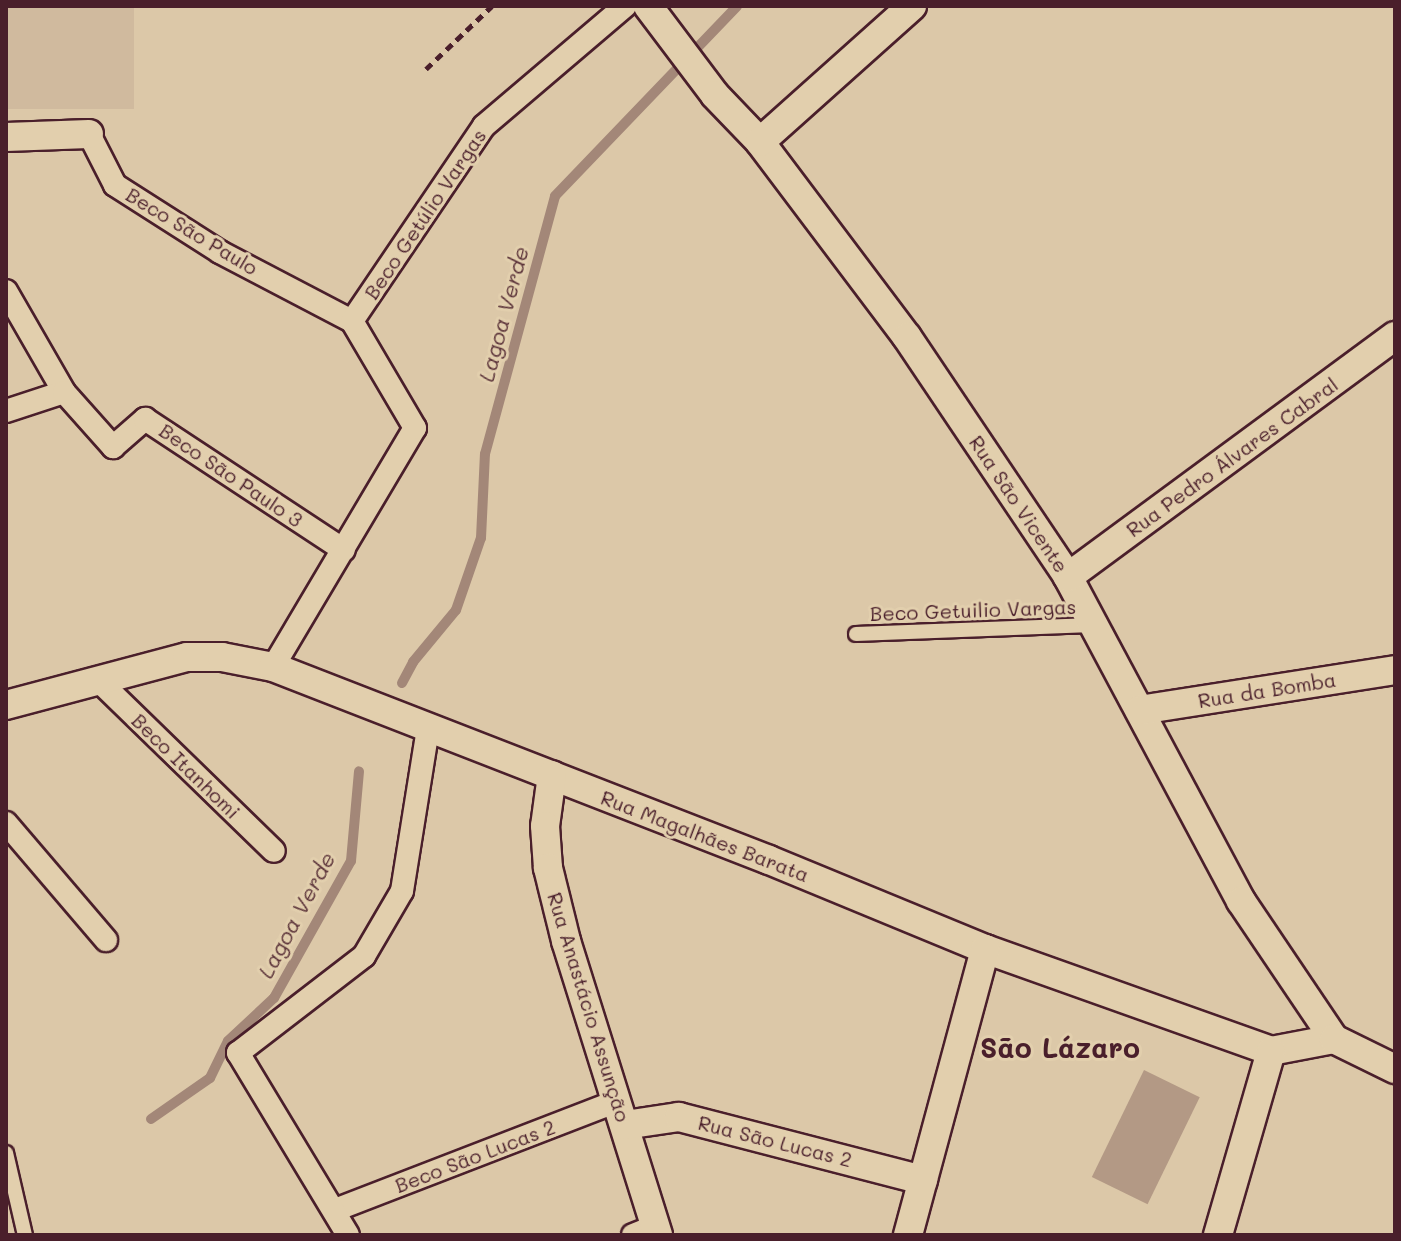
<!DOCTYPE html>
<meta charset="utf-8">
<style>
body{margin:0}
#map{position:relative;width:1401px;height:1241px;overflow:hidden;background:#dcc8a8;font-family:Mali,sans-serif}
div>[style]{position:absolute}
.built>*{inset:0;background:#d0ba9e;transform-origin:0 0}
.stream>*{height:10px;margin:-5px;padding:0 5px;transform-origin:5px;border-radius:5px;background:#a38778}
.building>*{inset:0;background:#b39985;transform-origin:0 0}
.path>*{height:5px;margin-top:-2.5px;transform-origin:0;background:repeating-linear-gradient(90deg,#4a1f2b 0 8px,transparent 0 14px)}
.roads{filter:drop-shadow(2px 0 #4a1f2b) drop-shadow(-2px 0 #4a1f2b) drop-shadow(0 2px #4a1f2b) drop-shadow(0 -2px #4a1f2b)}
.service>*{height:14px;margin:-7px;padding:0 7px;transform-origin:7px;border-radius:7px;background:#e2cfad}
.pedestrian>*{height:22px;margin:-11px;padding:0 11px;transform-origin:11px;border-radius:11px;background:#e2cfad}
.minor>*{height:28px;margin:-14px;padding:0 14px;transform-origin:14px;border-radius:14px;background:#e2cfad}
span{translate:-50% -50%;white-space:nowrap;text-align:center;line-height:1.15;-webkit-text-stroke:6px #e2cfad;paint-order:stroke}
.street-label{font-size:20px;color:#4a1f2b}
.water-label{font-size:22px;color:#5c343a;font-style:italic}
.district-label{font-size:28px;color:#4a1f2b;font-weight:700}
.frame{position:absolute;inset:0;border:8px solid #4a1f2b;pointer-events:none}
</style>
<div id="map">
<div class="built">
<div style="left:6px;top:6px;width:128px;height:103px"></div>
</div>
<div class="stream">
<div style="left:402px;top:683px;width:24px;rotate:-62deg"></div>
<div style="left:413px;top:662px;width:67px;rotate:-50.4deg"></div>
<div style="left:456px;top:610px;width:76px;rotate:-70.9deg"></div>
<div style="left:481px;top:538px;width:84px;rotate:-87.3deg"></div>
<div style="left:485px;top:454px;width:267px;rotate:-74.8deg"></div>
<div style="left:555px;top:196px;width:263px;rotate:-46.2deg"></div>
<div style="left:151px;top:1119px;width:72px;rotate:-34.8deg"></div>
<div style="left:210px;top:1078px;width:41px;rotate:-64.1deg"></div>
<div style="left:228px;top:1041px;width:63px;rotate:-43.1deg"></div>
<div style="left:274px;top:998px;width:157px;rotate:-60.7deg"></div>
<div style="left:351px;top:861px;width:90px;rotate:-84.9deg"></div>
</div>
<div class="building">
<div style="left:1144px;top:1070px;width:62px;height:119px;rotate:26deg"></div>
</div>
<div class="path">
<div style="left:426px;top:69px;width:91px;rotate:-43.7deg"></div>
</div>
<div class="roads">
<div class="service">
<div style="left:856px;top:634px;width:236px;rotate:-2.2deg"></div>
<div style="left:6px;top:1153px;width:84px;rotate:77deg"></div>
</div>
<div class="pedestrian">
<div style="left:89px;top:134px;width:57px;rotate:63deg"></div>
<div style="left:115px;top:185px;width:125px;rotate:32.5deg"></div>
<div style="left:220px;top:252px;width:149px;rotate:27.6deg"></div>
<div style="left:6px;top:291px;width:116px;rotate:60.1deg"></div>
<div style="left:6px;top:411px;width:61px;rotate:-18.1deg"></div>
<div style="left:64px;top:392px;width:74px;rotate:48.3deg"></div>
<div style="left:113px;top:447px;width:43px;rotate:-41.2deg"></div>
<div style="left:145px;top:419px;width:238px;rotate:33.4deg"></div>
<div style="left:273px;top:667px;width:278px;rotate:-59.3deg"></div>
<div style="left:415px;top:428px;width:124px;rotate:-120.5deg"></div>
<div style="left:352px;top:321px;width:235px;rotate:-55.9deg"></div>
<div style="left:484px;top:126px;width:185px;rotate:-40.4deg"></div>
<div style="left:98px;top:680px;width:245px;rotate:44.2deg"></div>
<div style="left:6px;top:823px;width:154px;rotate:49.5deg"></div>
<div style="left:335px;top:1210px;width:300px;rotate:-21.1deg"></div>
<div style="left:348px;top:1235px;width:213px;rotate:-121.1deg"></div>
<div style="left:238px;top:1053px;width:159px;rotate:-37.6deg"></div>
<div style="left:364px;top:956px;width:75px;rotate:-59.7deg"></div>
<div style="left:402px;top:891px;width:165px;rotate:-80.9deg"></div>
<div style="left:633px;top:1235px;width:24px;rotate:-22deg"></div>
</div>
<div class="minor">
<div style="left:648px;top:6px;width:111px;rotate:53deg"></div>
<div style="left:715px;top:95px;width:65px;rotate:46.2deg"></div>
<div style="left:760px;top:142px;width:244px;rotate:53deg"></div>
<div style="left:907px;top:337px;width:289px;rotate:56.1deg"></div>
<div style="left:1068px;top:577px;width:367px;rotate:61.9deg"></div>
<div style="left:1241px;top:901px;width:166px;rotate:56deg"></div>
<div style="left:6px;top:137px;width:83px;rotate:-2.1deg"></div>
<div style="left:760px;top:142px;width:204px;rotate:-41.8deg"></div>
<div style="left:1068px;top:577px;width:406px;rotate:-36.4deg"></div>
<div style="left:6px;top:705px;width:187px;rotate:-14.9deg"></div>
<div style="left:187px;top:657px;width:35px"></div>
<div style="left:222px;top:657px;width:52px;rotate:11.1deg"></div>
<div style="left:273px;top:667px;width:532px;rotate:21.26deg"></div>
<div style="left:769px;top:860px;width:234px;rotate:22.4deg"></div>
<div style="left:985px;top:949px;width:304px;rotate:19.6deg"></div>
<div style="left:1271px;top:1051px;width:64px;rotate:-10.8deg"></div>
<div style="left:1334px;top:1039px;width:68px;rotate:26.2deg"></div>
<div style="left:1140px;top:710px;width:258px;rotate:-8.9deg"></div>
<div style="left:552px;top:775px;width:51px;rotate:97.8deg"></div>
<div style="left:545px;top:826px;width:42px;rotate:85.9deg"></div>
<div style="left:548px;top:868px;width:75px;rotate:76.1deg"></div>
<div style="left:566px;top:941px;width:308px;rotate:72.6deg"></div>
<div style="left:625px;top:1125px;width:55px;rotate:-8.4deg"></div>
<div style="left:679px;top:1117px;width:252px;rotate:14.5deg"></div>
<div style="left:908px;top:1235px;width:296px;rotate:-74.9deg"></div>
<div style="left:1218px;top:1235px;width:191px;rotate:-73.9deg"></div>
</div>
</div>
<div class="street-label">
<span style="left:425px;top:214px;rotate:-56deg">Beco Getúlio Vargas</span>
<span style="left:192px;top:231px;rotate:31deg">Beco São Paulo</span>
<span style="left:1232px;top:457px;rotate:-36deg">Rua Pedro Álvares Cabral</span>
<span style="left:231px;top:475px;rotate:34deg">Beco São Paulo 3</span>
<span style="left:1019px;top:504px;rotate:56deg">Rua São Vicente</span>
<span style="left:973px;top:610px;rotate:-2deg">Beco Getuilio Vargas</span>
<span style="left:1267px;top:690px;rotate:-9deg">Rua da Bomba</span>
<span style="left:186px;top:766px;rotate:44deg">Beco Itanhomi</span>
<span style="left:705px;top:836px;rotate:21deg">Rua Magalhães Barata</span>
<span style="left:589px;top:1007px;rotate:73deg">Rua Anastácio Assunção</span>
<span style="left:775px;top:1141px;rotate:14deg">Rua São Lucas 2</span>
<span style="left:475px;top:1156px;rotate:-21deg">Beco São Lucas 2</span>
</div>
<div class="water-label">
<span style="left:503px;top:314px;rotate:-75deg">Lagoa Verde</span>
<span style="left:296px;top:915px;rotate:-62deg">Lagoa Verde</span>
</div>
<div class="district-label">
<span style="left:1060px;top:1047px">São Lázaro</span>
</div>
<div class="frame"></div>
</div>
